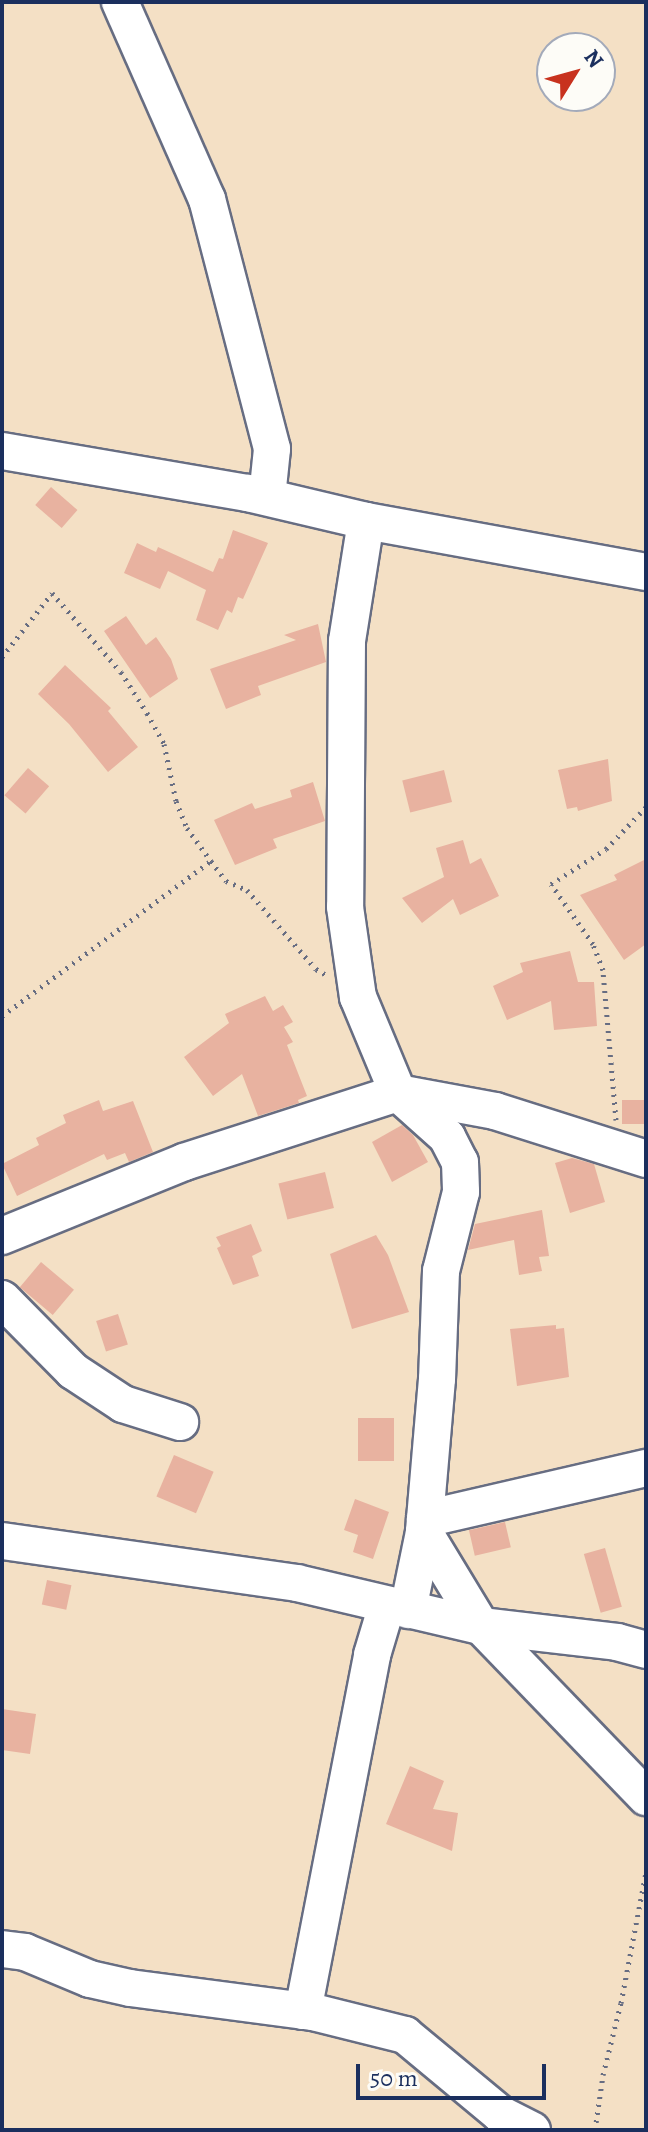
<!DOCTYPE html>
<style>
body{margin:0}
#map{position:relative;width:648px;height:2132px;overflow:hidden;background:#f4e0c5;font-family:Alegreya,serif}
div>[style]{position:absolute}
.building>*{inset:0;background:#e8b2a0;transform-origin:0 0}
.path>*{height:5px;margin-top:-2.5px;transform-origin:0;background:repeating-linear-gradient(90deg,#676d82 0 2px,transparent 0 8px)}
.roads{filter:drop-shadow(2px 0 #676d82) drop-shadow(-2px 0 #676d82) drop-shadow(0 2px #676d82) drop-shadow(0 -2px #676d82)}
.minor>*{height:36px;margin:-18px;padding:0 18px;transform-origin:18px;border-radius:18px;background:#fff}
span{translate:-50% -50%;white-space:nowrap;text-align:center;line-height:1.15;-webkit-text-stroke:8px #fdfcf7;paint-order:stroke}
.frame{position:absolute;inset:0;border:4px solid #1b2f5e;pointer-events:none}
.north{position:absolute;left:536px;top:32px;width:80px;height:80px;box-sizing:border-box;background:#fdfcf7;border:2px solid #a3aaba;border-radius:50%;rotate:53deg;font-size:22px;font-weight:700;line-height:32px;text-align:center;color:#1b2f5e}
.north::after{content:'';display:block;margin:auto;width:28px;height:36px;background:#c8321e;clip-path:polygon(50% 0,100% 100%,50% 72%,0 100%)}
.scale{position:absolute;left:356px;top:2064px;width:190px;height:36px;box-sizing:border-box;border:4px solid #1b2f5e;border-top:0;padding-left:10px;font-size:24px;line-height:28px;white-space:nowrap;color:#1b2f5e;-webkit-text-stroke:6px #fdfcf7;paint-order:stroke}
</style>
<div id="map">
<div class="building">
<div style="left:51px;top:487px;width:35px;height:24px;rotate:41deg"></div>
<div style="clip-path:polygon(233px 530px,268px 543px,243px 599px,238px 597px,232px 613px,227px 610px,218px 630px,196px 620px,206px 590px,168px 571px,160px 589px,124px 573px,137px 543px,156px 552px,158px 547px,213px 572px,219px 558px,223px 559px)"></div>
<div style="clip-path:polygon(126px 616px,146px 645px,156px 637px,171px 659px,178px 679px,150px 698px,104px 631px)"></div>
<div style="clip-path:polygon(318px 624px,326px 662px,258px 686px,261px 695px,226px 709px,210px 669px,296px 640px,284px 635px)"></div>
<div style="clip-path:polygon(65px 665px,111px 708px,108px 711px,138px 747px,108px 772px,69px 724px,38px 694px)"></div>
<div style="clip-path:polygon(608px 759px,612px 801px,578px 811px,577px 807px,567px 809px,558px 770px)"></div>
<div style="left:28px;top:768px;width:28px;height:36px;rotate:41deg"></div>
<div style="left:444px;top:770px;width:33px;height:43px;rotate:76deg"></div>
<div style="clip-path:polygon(313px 782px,325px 821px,273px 839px,277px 848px,235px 865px,214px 820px,252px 803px,255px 809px,292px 797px,290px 790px)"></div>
<div style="clip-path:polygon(463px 840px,470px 864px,481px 858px,499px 896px,460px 915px,453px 899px,422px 923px,402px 898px,444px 877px,436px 848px)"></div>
<div style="clip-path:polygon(646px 859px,646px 944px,624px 960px,580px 895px,617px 880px,614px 875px)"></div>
<div style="clip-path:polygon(570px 951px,578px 982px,594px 982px,597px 1026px,554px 1030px,551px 1001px,507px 1020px,493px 986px,523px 972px,520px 963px)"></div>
<div style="clip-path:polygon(265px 996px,273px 1011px,283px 1005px,293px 1022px,284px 1027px,293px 1042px,287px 1045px,307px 1096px,298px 1100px,299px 1103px,258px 1116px,242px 1074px,213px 1096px,184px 1057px,229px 1023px,225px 1014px)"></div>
<div style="clip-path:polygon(99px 1100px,103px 1111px,133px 1101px,153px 1152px,129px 1162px,125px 1153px,107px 1160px,104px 1154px,17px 1196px,2px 1164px,39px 1145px,36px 1138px,66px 1123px,63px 1115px)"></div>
<div style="left:646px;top:1100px;width:24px;height:24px;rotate:90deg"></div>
<div style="clip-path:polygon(402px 1125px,413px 1135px,428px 1162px,392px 1182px,372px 1142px)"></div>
<div style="clip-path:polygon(572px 1158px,594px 1164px,605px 1202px,570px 1213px,555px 1163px)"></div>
<div style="left:325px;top:1172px;width:37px;height:48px;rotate:76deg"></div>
<div style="clip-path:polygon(542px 1210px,549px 1256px,539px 1257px,542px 1271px,519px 1275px,514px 1240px,468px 1250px,475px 1224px)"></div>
<div style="clip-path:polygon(251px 1224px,262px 1251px,252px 1256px,259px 1276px,233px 1285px,217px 1248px,221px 1246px,216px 1237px)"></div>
<div style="clip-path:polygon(376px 1235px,388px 1255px,409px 1312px,352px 1329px,330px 1254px)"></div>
<div style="left:41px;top:1262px;width:43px;height:33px;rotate:40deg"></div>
<div style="left:118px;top:1314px;width:32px;height:23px;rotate:72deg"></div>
<div style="clip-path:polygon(556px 1325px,556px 1329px,564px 1328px,569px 1377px,517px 1386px,510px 1329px)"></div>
<div style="left:358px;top:1418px;width:36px;height:43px"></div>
<div style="left:174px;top:1455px;width:43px;height:45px;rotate:23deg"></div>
<div style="clip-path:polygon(355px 1499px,389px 1512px,373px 1559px,353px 1552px,358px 1535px,344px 1530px)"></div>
<div style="left:505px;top:1522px;width:26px;height:37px;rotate:77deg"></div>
<div style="left:605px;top:1548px;width:61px;height:22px;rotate:74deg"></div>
<div style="left:47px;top:1580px;width:25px;height:25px;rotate:12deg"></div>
<div style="clip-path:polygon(2px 1709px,36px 1714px,30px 1754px,2px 1750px)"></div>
<div style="clip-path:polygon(410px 1766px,444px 1781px,433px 1809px,458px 1813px,452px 1851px,386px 1824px)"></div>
</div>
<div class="path">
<div style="left:2px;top:657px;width:81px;rotate:-52deg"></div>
<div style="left:52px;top:593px;width:105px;rotate:48.9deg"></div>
<div style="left:121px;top:672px;width:49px;rotate:57.6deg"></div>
<div style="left:147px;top:713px;width:35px;rotate:61deg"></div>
<div style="left:164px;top:744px;width:58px;rotate:78.1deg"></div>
<div style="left:176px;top:801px;width:29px;rotate:68deg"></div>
<div style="left:187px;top:828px;width:41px;rotate:54deg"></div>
<div style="left:211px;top:861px;width:25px;rotate:53deg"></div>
<div style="left:226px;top:881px;width:23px;rotate:23deg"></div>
<div style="left:247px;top:890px;width:105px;rotate:48.9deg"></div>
<div style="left:316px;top:969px;width:12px;rotate:31deg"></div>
<div style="left:2px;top:1016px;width:260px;rotate:-36.6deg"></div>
<div style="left:616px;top:1120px;width:151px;rotate:-95deg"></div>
<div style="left:603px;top:970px;width:28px;rotate:-111deg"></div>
<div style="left:593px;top:944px;width:73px;rotate:-125deg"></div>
<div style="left:551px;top:884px;width:65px;rotate:-32.5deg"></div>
<div style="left:606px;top:849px;width:58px;rotate:-46.4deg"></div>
<div style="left:595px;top:2130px;width:56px;rotate:-81.7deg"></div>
<div style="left:603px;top:2075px;width:74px;rotate:-76deg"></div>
<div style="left:621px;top:2003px;width:133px;rotate:-79.2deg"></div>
</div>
<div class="roads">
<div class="minor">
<div style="left:120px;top:2px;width:215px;rotate:66.2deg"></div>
<div style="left:207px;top:199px;width:258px;rotate:75.4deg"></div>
<div style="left:272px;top:449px;width:48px;rotate:95.9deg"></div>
<div style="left:2px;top:451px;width:250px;rotate:9.7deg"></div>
<div style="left:248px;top:493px;width:121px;rotate:13.3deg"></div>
<div style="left:366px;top:521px;width:285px;rotate:10.3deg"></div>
<div style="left:366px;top:521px;width:121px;rotate:99deg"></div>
<div style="left:347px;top:641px;width:266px;rotate:90.4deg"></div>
<div style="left:345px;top:907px;width:91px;rotate:81.8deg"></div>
<div style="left:358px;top:997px;width:104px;rotate:67.4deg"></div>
<div style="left:398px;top:1093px;width:66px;rotate:41.9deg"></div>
<div style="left:447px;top:1137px;width:28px;rotate:63deg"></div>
<div style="left:460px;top:1162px;width:30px;rotate:88deg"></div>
<div style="left:461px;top:1192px;width:81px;rotate:104.2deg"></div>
<div style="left:441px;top:1271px;width:108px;rotate:92.1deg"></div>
<div style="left:437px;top:1379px;width:154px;rotate:94.9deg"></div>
<div style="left:424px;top:1532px;width:110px;rotate:58.8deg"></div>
<div style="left:481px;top:1626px;width:238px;rotate:46deg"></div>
<div style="left:2px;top:1236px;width:196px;rotate:-22.1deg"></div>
<div style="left:184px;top:1162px;width:225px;rotate:-17.9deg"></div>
<div style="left:398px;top:1093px;width:99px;rotate:10.5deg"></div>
<div style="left:495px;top:1111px;width:158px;rotate:17.6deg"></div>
<div style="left:2px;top:1299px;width:101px;rotate:45.4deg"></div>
<div style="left:73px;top:1371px;width:60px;rotate:33.4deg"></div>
<div style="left:123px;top:1404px;width:60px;rotate:17.5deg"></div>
<div style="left:425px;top:1519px;width:227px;rotate:-13deg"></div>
<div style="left:2px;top:1541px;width:298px;rotate:8.1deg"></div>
<div style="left:297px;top:1583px;width:189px;rotate:13.2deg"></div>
<div style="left:481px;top:1626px;width:137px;rotate:6.7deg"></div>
<div style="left:617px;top:1642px;width:30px;rotate:15deg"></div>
<div style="left:408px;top:1610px;width:80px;rotate:-78.4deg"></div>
<div style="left:2px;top:1949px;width:23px;rotate:7deg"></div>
<div style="left:25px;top:1952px;width:70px;rotate:22.6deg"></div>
<div style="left:90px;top:1979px;width:41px;rotate:12.7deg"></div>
<div style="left:130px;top:1988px;width:185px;rotate:7.5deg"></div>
<div style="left:313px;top:2012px;width:95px;rotate:14deg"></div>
<div style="left:405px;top:2035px;width:124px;rotate:39.7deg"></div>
<div style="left:500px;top:2114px;width:36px;rotate:27deg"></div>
<div style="left:303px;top:2011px;width:363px;rotate:-79deg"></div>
<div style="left:372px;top:1655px;width:52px;rotate:-73.3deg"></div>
</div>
</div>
<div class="frame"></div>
<div class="north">N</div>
<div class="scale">50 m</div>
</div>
